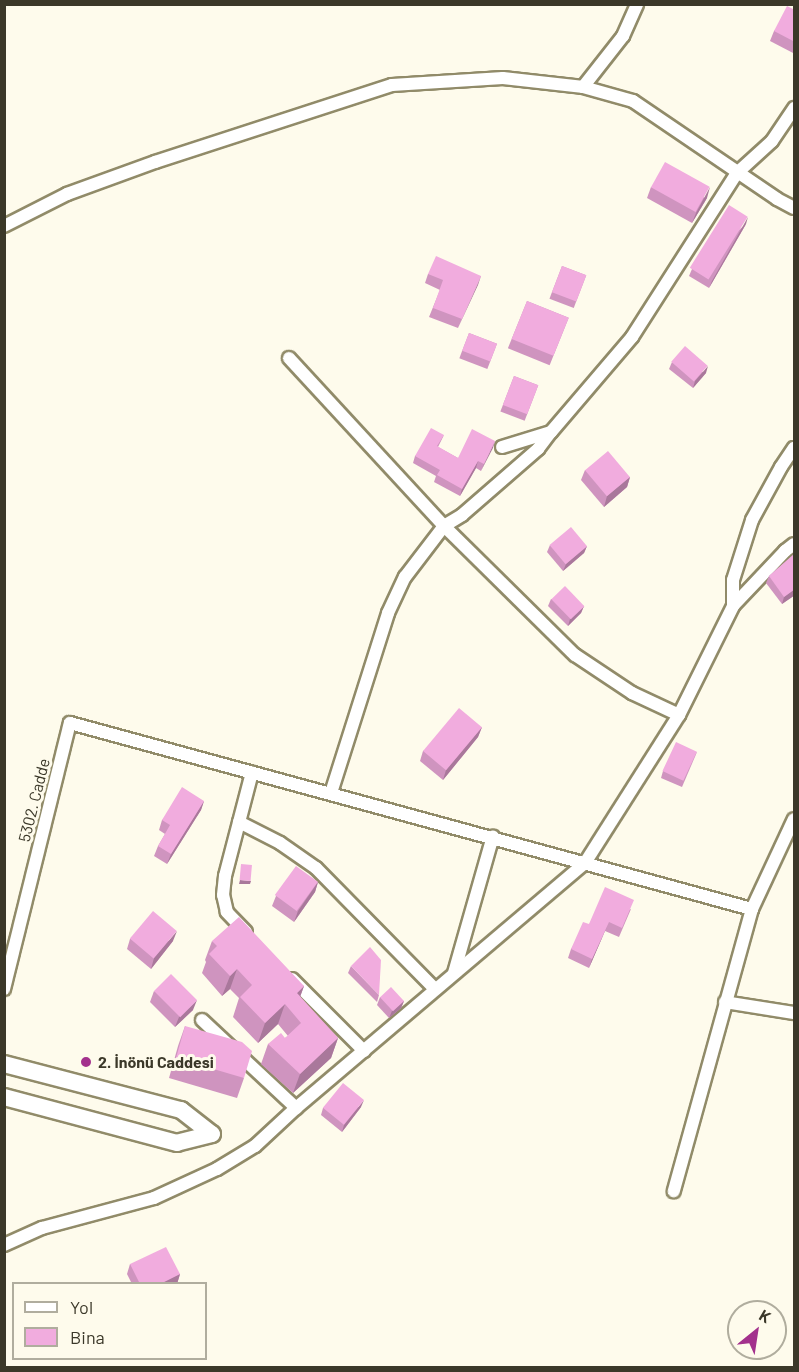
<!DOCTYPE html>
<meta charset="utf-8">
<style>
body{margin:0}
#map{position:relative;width:799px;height:1372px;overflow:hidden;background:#fefbec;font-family:Barlow,sans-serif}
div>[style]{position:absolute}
.roads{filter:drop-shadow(2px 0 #918b69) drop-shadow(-2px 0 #918b69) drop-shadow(0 2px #918b69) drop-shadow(0 -2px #918b69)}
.street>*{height:12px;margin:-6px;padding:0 6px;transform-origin:6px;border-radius:6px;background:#fff}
.secondary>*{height:16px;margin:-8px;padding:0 8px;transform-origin:8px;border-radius:8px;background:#fff}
.wall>*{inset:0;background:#cf94bf;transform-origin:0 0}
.shaded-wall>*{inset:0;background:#a9789b}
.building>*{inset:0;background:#f1acde;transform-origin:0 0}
.dots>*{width:16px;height:16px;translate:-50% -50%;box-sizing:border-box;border:3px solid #fefbec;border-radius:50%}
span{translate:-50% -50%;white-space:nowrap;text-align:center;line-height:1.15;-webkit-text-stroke:6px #fefbec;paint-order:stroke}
.street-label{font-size:16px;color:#3b3829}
.poi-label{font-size:16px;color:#3b3829;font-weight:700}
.left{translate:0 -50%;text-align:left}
.frame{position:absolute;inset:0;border:6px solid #3b3829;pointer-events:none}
.legend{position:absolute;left:12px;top:1282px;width:195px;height:78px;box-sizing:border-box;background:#fefbec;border:2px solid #b0ad9e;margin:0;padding:8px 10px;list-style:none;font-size:18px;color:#3b3829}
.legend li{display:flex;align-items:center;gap:12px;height:30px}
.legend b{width:30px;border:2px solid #b0ad9e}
.north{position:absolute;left:727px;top:1300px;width:60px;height:60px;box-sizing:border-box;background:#fefbec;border:2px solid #b0ad9e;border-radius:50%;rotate:30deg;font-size:16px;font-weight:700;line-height:24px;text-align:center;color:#3b3829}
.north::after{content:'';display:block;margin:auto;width:21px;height:27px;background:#a3318d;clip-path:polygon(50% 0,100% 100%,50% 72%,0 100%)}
</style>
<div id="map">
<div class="roads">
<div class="street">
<div style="left:583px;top:87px;width:65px;rotate:-51.9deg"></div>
<div style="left:623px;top:36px;width:35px;rotate:-66deg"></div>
<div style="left:4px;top:226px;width:71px;rotate:-26.9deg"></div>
<div style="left:67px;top:194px;width:94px;rotate:-20deg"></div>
<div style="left:155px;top:162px;width:249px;rotate:-18deg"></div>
<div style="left:392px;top:85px;width:111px;rotate:-3.6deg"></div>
<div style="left:503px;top:78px;width:81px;rotate:6.4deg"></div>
<div style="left:583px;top:87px;width:52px;rotate:15.6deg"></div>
<div style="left:633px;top:101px;width:174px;rotate:34.2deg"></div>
<div style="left:777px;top:199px;width:19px;rotate:28deg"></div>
<div style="left:289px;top:358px;width:229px;rotate:47.3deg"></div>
<div style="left:444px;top:526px;width:184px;rotate:44.6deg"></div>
<div style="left:575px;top:655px;width:69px;rotate:33.7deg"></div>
<div style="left:632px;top:693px;width:52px;rotate:25.1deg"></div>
<div style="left:502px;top:447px;width:51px;rotate:-17deg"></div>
<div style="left:551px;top:432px;width:125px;rotate:-49.5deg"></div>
<div style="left:632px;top:337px;width:195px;rotate:-57.4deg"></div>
<div style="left:737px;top:173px;width:47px;rotate:-42.4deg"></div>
<div style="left:772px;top:141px;width:40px;rotate:-56deg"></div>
<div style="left:733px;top:606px;width:26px;rotate:-90deg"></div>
<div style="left:733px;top:580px;width:63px;rotate:-72.4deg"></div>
<div style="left:752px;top:520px;width:60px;rotate:-61.3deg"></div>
<div style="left:781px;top:467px;width:23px;rotate:-56deg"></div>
<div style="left:331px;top:793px;width:189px;rotate:-72.4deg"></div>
<div style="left:388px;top:613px;width:40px;rotate:-65deg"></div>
<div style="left:405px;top:577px;width:64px;rotate:-52.6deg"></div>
<div style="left:444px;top:526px;width:21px;rotate:-31deg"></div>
<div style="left:462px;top:515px;width:101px;rotate:-41deg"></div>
<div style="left:538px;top:449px;width:21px;rotate:-53deg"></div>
<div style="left:239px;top:822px;width:46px;rotate:27.1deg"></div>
<div style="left:280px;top:843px;width:44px;rotate:34.8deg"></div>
<div style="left:316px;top:868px;width:170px;rotate:45.5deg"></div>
<div style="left:752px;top:909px;width:99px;rotate:-65deg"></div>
<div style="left:246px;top:932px;width:28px;rotate:-134deg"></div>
<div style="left:227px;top:912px;width:17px;rotate:-103deg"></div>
<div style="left:223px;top:895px;width:19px;rotate:-84deg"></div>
<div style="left:225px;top:876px;width:107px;rotate:-75.4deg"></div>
<div style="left:454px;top:973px;width:142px;rotate:-74.1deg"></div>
<div style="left:292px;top:979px;width:102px;rotate:45deg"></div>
<div style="left:4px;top:989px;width:274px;rotate:-76.1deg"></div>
<div style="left:70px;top:723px;width:707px;rotate:15.26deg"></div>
<div style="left:752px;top:909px;width:293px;rotate:105.5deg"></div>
<div style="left:725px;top:1002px;width:70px;rotate:9.1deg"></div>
<div style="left:202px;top:1020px;width:129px;rotate:43.1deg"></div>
<div style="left:4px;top:1245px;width:42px;rotate:-24.1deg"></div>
<div style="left:42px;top:1228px;width:116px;rotate:-15deg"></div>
<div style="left:154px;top:1198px;width:69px;rotate:-24.7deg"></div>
<div style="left:217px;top:1169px;width:44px;rotate:-31.2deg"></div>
<div style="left:255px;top:1146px;width:56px;rotate:-42.8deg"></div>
<div style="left:296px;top:1108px;width:379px;rotate:-40.3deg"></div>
<div style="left:585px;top:863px;width:175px;rotate:-57.6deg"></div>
<div style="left:679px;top:715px;width:122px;rotate:-63.6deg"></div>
<div style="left:733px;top:606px;width:76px;rotate:-46.6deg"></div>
<div style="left:785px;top:551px;width:11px;rotate:-38deg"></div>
</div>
<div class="secondary">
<div style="left:4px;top:1064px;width:183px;rotate:14.6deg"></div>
<div style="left:181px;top:1110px;width:39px;rotate:38deg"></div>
<div style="left:212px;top:1134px;width:36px;rotate:166deg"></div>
<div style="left:177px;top:1143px;width:179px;rotate:-165.1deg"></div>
</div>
</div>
<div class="wall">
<div style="clip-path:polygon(795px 10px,795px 54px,770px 41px,774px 31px)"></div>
<div style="clip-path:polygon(651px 187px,707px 198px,692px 223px,647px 198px)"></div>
<div style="clip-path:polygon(746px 224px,709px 288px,689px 276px,692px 269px)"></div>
<div style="left:562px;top:266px;width:26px;height:35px;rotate:21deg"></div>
<div style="clip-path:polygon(428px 274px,481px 276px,458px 328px,429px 317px,440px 290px,425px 283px)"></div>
<div style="left:527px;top:301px;width:45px;height:51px;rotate:22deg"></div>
<div style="left:469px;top:333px;width:30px;height:27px;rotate:21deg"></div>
<div style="clip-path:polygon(672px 362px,706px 373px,693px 388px,669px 369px)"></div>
<div style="left:514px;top:376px;width:26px;height:38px;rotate:21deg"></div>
<div style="clip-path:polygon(444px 435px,438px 447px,458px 458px,495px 441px,481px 471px,476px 468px,460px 496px,434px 482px,436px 476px,413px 463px,415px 456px)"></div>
<div style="clip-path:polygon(585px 470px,630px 477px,627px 487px,604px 507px,581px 480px)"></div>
<div style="clip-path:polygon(550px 545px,587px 546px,584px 553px,563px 571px,547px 552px)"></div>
<div style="clip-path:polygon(795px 554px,795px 595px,782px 604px,766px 583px,769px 576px)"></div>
<div style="clip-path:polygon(551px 599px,584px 606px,581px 613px,568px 626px,548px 606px)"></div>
<div style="clip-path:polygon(482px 727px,478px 737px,443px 780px,420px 761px,423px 751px)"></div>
<div style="clip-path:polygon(697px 752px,682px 787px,661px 778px,663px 771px)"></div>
<div style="clip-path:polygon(204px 801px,201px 810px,167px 864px,154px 856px,158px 846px,165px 834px,159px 830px,162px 820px)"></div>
<div style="clip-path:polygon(318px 882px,315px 892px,294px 922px,272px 906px,276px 896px)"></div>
<div style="clip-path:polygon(631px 909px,619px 937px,605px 931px,589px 968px,568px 958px,571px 949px,589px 924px)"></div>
<div style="clip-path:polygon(130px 939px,173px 941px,151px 969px,127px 949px)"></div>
<div style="clip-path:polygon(212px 941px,304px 986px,300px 997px,338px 1038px,331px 1058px,293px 1093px,261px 1064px,268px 1044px,285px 1038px,288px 1036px,278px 1024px,258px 1043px,233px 1017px,239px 998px,230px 989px,222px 996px,202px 973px,206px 962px,205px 960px)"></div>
<div style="clip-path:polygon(351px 966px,379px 995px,377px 1002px,348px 973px)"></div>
<div style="clip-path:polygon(154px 991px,193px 1010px,175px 1027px,150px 1002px)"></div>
<div style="clip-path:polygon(380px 997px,404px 1001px,401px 1008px,389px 1018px,377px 1005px)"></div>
<div style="clip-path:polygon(185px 1026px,244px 1078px,237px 1098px,169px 1078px,178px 1046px)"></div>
<div style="clip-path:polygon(361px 1107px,342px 1132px,321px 1115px,323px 1108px)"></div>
<div style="clip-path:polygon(130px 1264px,180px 1274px,177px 1284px,132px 1284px,127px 1274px)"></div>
</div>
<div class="shaded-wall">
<div style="clip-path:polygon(710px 187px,707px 198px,692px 223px,696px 213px)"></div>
<div style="clip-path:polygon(748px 217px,746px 224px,709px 288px,712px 281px)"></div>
<div style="clip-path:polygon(481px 276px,478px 285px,458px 328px,462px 319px)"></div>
<div style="clip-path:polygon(708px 366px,706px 373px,693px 388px,695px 381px)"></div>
<div style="clip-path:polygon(495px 441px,493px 448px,481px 471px,484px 464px)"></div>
<div style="clip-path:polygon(478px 461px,476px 468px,460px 496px,462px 489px)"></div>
<div style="clip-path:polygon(630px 477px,627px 487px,604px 507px,607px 496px)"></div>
<div style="clip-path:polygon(587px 546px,584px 553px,563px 571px,566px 564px)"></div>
<div style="clip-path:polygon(795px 589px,795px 595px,782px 604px,784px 597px)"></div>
<div style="clip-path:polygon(584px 606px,581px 613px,568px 626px,570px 619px)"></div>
<div style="clip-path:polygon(482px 727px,478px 737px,443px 780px,446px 770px)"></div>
<div style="clip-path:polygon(204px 801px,201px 810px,167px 864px,171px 854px)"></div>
<div style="clip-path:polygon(240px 880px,251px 881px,250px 884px,239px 884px)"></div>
<div style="clip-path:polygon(318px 882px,315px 892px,294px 922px,298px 911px)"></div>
<div style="clip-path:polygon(609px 922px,605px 931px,589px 968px,592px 959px)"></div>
<div style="clip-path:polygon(177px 931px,173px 941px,151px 969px,154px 958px)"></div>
<div style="clip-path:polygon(237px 969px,230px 989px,222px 996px,230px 976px)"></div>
<div style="clip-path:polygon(304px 986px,297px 1005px,297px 993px)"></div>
<div style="clip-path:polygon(197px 1000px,193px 1010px,175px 1027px,179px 1017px)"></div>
<div style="clip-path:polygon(404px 1001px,401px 1008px,389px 1018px,392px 1011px)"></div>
<div style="clip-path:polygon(285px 1004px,278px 1024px,258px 1043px,265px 1023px)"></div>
<div style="clip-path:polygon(338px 1038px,331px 1058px,293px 1093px,300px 1074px)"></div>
<div style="clip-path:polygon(364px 1100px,361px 1107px,342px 1132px,344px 1125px)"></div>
<div style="clip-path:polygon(180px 1274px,177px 1284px,163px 1284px,164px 1282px)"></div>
</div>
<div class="building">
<div style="clip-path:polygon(787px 6px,795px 10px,795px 42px,774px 31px)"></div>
<div style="left:665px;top:162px;width:51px;height:29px;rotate:29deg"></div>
<div style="left:729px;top:205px;width:22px;height:74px;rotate:32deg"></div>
<div style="clip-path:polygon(436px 256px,481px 276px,462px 319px,433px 308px,443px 280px,428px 274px)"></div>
<div style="left:562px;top:266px;width:26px;height:28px;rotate:21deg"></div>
<div style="left:527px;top:301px;width:45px;height:41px;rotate:22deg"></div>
<div style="left:469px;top:333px;width:30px;height:19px;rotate:21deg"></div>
<div style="left:685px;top:346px;width:30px;height:21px;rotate:41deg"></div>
<div style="left:514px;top:376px;width:26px;height:31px;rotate:21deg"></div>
<div style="clip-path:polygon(431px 428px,444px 435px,437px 446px,458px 458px,472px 429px,495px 441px,484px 464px,478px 461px,462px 489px,437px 475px,440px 470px,415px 456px)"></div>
<div style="left:608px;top:451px;width:34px;height:30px;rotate:50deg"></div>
<div style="left:571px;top:527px;width:25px;height:28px;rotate:50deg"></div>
<div style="clip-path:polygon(794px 554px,795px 589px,784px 597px,769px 576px)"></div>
<div style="left:565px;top:586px;width:28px;height:19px;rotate:46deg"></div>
<div style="left:459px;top:708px;width:30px;height:56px;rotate:40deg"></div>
<div style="left:676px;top:742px;width:23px;height:32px;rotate:25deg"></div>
<div style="clip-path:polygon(182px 787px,204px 801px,171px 854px,158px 846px,170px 825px,162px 820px)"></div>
<div style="left:241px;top:864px;width:11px;height:16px;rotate:5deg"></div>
<div style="left:296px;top:866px;width:27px;height:36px;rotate:36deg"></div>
<div style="clip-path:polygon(605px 887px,634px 900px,622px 928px,609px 922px,592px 959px,571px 949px,583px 922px,589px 924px)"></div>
<div style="left:153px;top:911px;width:31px;height:36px;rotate:40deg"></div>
<div style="clip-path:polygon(239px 917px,304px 986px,297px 993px,338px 1038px,300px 1074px,268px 1044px,281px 1033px,285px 1038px,301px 1023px,285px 1004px,265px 1023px,240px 997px,252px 985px,237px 969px,230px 976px,209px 954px,217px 946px,212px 941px)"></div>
<div style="clip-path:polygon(370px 947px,381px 960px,379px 995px,351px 966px)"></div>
<div style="left:171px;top:974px;width:37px;height:24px;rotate:45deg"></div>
<div style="left:391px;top:987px;width:19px;height:15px;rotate:47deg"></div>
<div style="clip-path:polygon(185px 1026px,242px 1042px,252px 1051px,244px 1078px,176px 1058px)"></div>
<div style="left:343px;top:1083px;width:27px;height:32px;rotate:39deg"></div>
<div style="clip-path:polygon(166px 1247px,180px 1274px,164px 1282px,164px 1284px,140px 1284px,130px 1264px)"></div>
</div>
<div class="dots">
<div style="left:86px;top:1062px;background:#a3318d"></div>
</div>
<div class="street-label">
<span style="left:34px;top:800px;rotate:-76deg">5302. Cadde</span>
</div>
<div class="poi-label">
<span class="left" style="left:98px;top:1062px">2. İnönü Caddesi</span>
</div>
<div class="frame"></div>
<ul class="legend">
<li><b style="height:8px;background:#fff"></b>Yol</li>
<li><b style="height:16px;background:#f1acde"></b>Bina</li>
</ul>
<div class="north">K</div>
</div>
